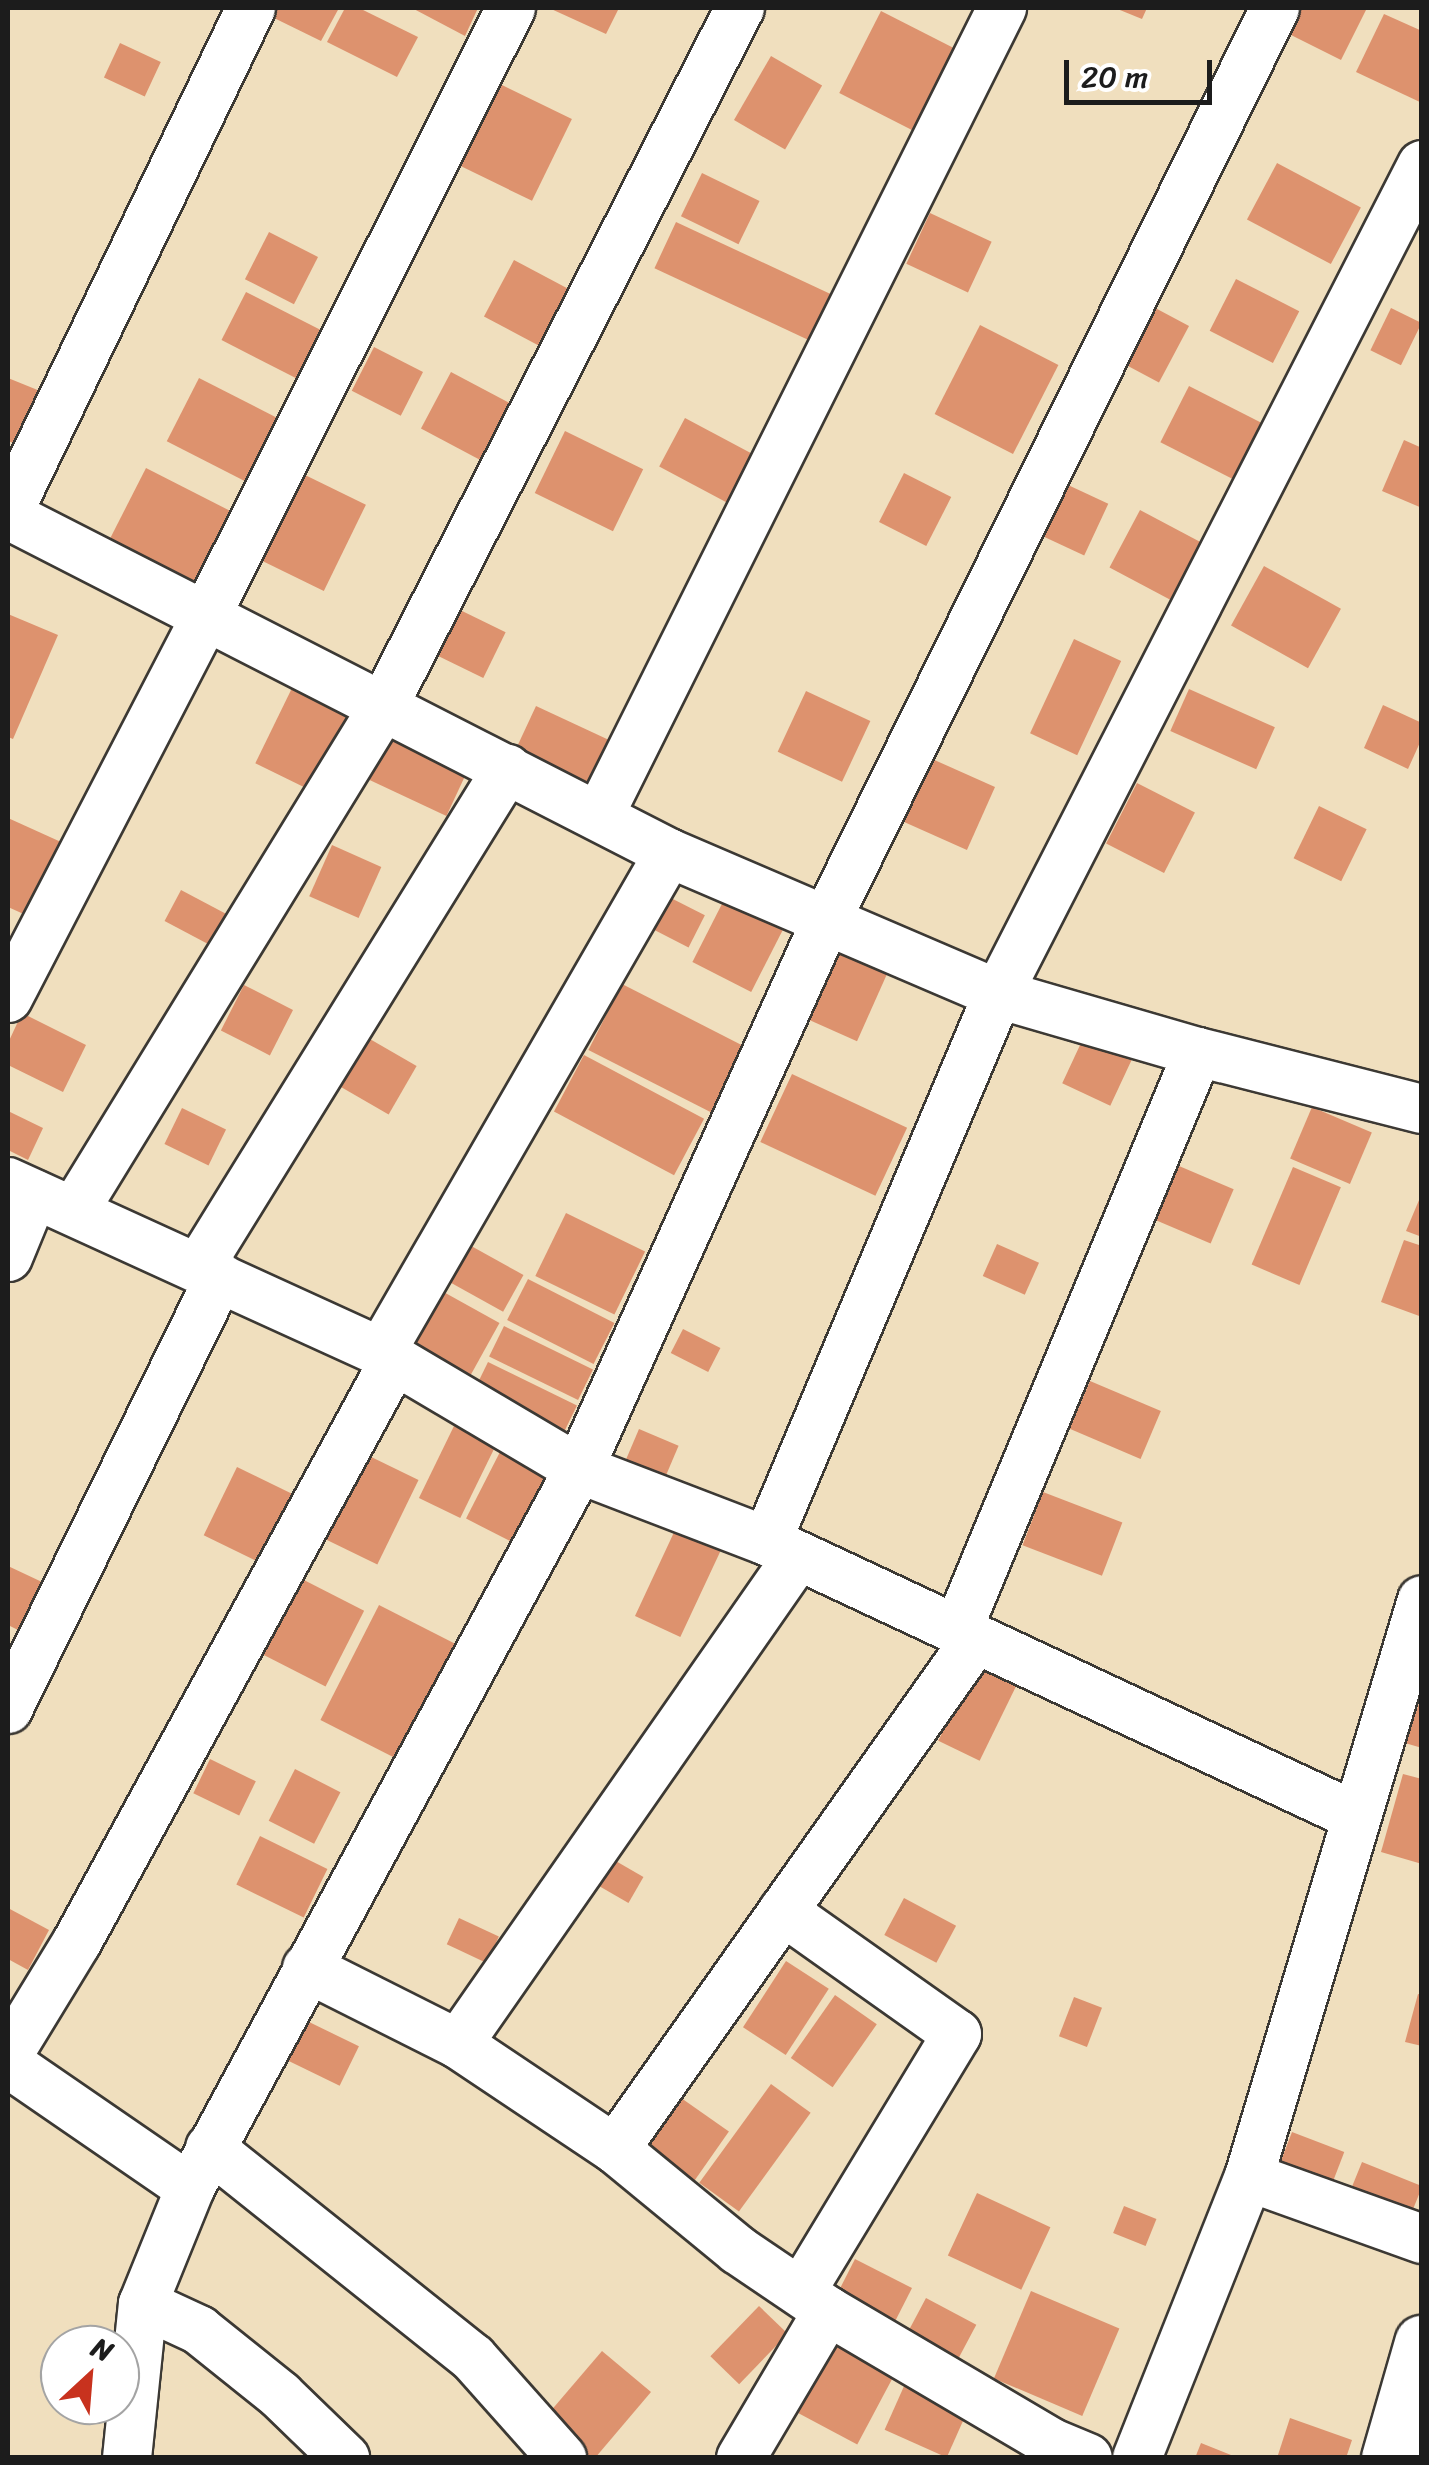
<!DOCTYPE html>
<style>
body{margin:0}
#map{position:relative;width:1429px;height:2465px;overflow:hidden;background:#f0dfbe;font-family:Sriracha,sans-serif}
div>[style]{position:absolute}
.building>*{inset:0;background:#dd926e;transform-origin:0 0}
.roads{filter:drop-shadow(2px 0 #3c3934) drop-shadow(-2px 0 #3c3934) drop-shadow(0 2px #3c3934) drop-shadow(0 -2px #3c3934)}
.street>*{height:48px;margin:-24px;padding:0 24px;transform-origin:24px;border-radius:24px;background:#fff}
.secondary>*{height:55px;margin:-27.5px;padding:0 27.5px;transform-origin:27.5px;border-radius:27.5px;background:#fff}
span{translate:-50% -50%;white-space:nowrap;text-align:center;line-height:1.15;-webkit-text-stroke:8px #fff;paint-order:stroke}
.frame{position:absolute;inset:0;border:10px solid #1c1c1c;pointer-events:none}
.north{position:absolute;left:40px;top:2325px;width:100px;height:100px;box-sizing:border-box;background:#fff;border:2px solid #a4a4a4;border-radius:50%;rotate:26deg;font-size:28px;font-weight:700;line-height:40px;text-align:center;color:#1c1c1c}
.north::after{content:'';display:block;margin:auto;width:35px;height:45px;background:#c8321e;clip-path:polygon(50% 0,100% 100%,50% 72%,0 100%)}
.scale{position:absolute;left:1064px;top:60px;width:148px;height:45px;box-sizing:border-box;border:5px solid #1c1c1c;border-top:0;padding-left:12px;font-size:30px;line-height:35px;white-space:nowrap;color:#1c1c1c;-webkit-text-stroke:8px #fff;paint-order:stroke}
</style>
<div id="map">
<div class="building">
<div style="clip-path:polygon(277px 8px,339px 8px,321px 41px,272px 17px)"></div>
<div style="clip-path:polygon(345px 8px,359px 8px,418px 37px,397px 77px,327px 42px)"></div>
<div style="clip-path:polygon(412px 8px,478px 8px,465px 36px)"></div>
<div style="clip-path:polygon(549px 8px,619px 8px,606px 34px)"></div>
<div style="clip-path:polygon(1115px 8px,1147px 8px,1142px 19px)"></div>
<div style="clip-path:polygon(1293px 8px,1367px 8px,1341px 60px,1281px 30px)"></div>
<div style="left:881px;top:11px;width:97px;height:92px;rotate:27deg"></div>
<div style="clip-path:polygon(1384px 14px,1422px 31px,1422px 103px,1356px 72px)"></div>
<div style="left:120px;top:43px;width:45px;height:38px;rotate:25deg"></div>
<div style="left:771px;top:56px;width:59px;height:74px;rotate:30deg"></div>
<div style="left:500px;top:84px;width:80px;height:91px;rotate:26deg"></div>
<div style="left:1277px;top:163px;width:95px;height:64px;rotate:28deg"></div>
<div style="left:702px;top:173px;width:64px;height:48px;rotate:26deg"></div>
<div style="left:930px;top:213px;width:68px;height:56px;rotate:25deg"></div>
<div style="left:676px;top:222px;width:180px;height:51px;rotate:25deg"></div>
<div style="left:269px;top:232px;width:55px;height:53px;rotate:27deg"></div>
<div style="left:514px;top:260px;width:80px;height:64px;rotate:28deg"></div>
<div style="left:1236px;top:279px;width:71px;height:58px;rotate:27deg"></div>
<div style="left:246px;top:292px;width:85px;height:54px;rotate:27deg"></div>
<div style="left:1144px;top:302px;width:51px;height:64px;rotate:28deg"></div>
<div style="left:1391px;top:308px;width:34px;height:47px;rotate:26deg"></div>
<div style="left:980px;top:325px;width:88px;height:100px;rotate:27deg"></div>
<div style="left:374px;top:347px;width:55px;height:49px;rotate:27deg"></div>
<div style="left:451px;top:372px;width:89px;height:64px;rotate:28deg"></div>
<div style="clip-path:polygon(8px 378px,45px 393px,24px 447px,8px 441px)"></div>
<div style="left:199px;top:378px;width:89px;height:71px;rotate:27deg"></div>
<div style="left:1189px;top:386px;width:90px;height:63px;rotate:27deg"></div>
<div style="left:685px;top:418px;width:84px;height:55px;rotate:28deg"></div>
<div style="left:565px;top:431px;width:87px;height:69px;rotate:26deg"></div>
<div style="clip-path:polygon(1404px 440px,1422px 448px,1422px 508px,1382px 491px)"></div>
<div style="left:146px;top:468px;width:101px;height:92px;rotate:27deg"></div>
<div style="left:904px;top:473px;width:53px;height:55px;rotate:27deg"></div>
<div style="left:303px;top:474px;width:70px;height:96px;rotate:26deg"></div>
<div style="left:1053px;top:478px;width:61px;height:57px;rotate:25deg"></div>
<div style="left:1140px;top:510px;width:79px;height:65px;rotate:28deg"></div>
<div style="left:1264px;top:566px;width:88px;height:68px;rotate:29deg"></div>
<div style="left:458px;top:609px;width:53px;height:51px;rotate:26deg"></div>
<div style="clip-path:polygon(8px 614px,58px 635px,13px 739px,8px 737px)"></div>
<div style="left:1074px;top:639px;width:52px;height:104px;rotate:25deg"></div>
<div style="left:293px;top:686px;width:71px;height:86px;rotate:26deg"></div>
<div style="left:1189px;top:689px;width:94px;height:46px;rotate:24deg"></div>
<div style="left:806px;top:691px;width:71px;height:67px;rotate:25deg"></div>
<div style="clip-path:polygon(1383px 705px,1422px 723px,1422px 738px,1408px 769px,1364px 748px)"></div>
<div style="left:536px;top:706px;width:93px;height:54px;rotate:25deg"></div>
<div style="left:382px;top:734px;width:93px;height:47px;rotate:25deg"></div>
<div style="left:921px;top:754px;width:81px;height:69px;rotate:24deg"></div>
<div style="left:1137px;top:783px;width:65px;height:68px;rotate:27deg"></div>
<div style="left:1319px;top:806px;width:53px;height:58px;rotate:26deg"></div>
<div style="clip-path:polygon(8px 818px,61px 842px,28px 916px,8px 907px)"></div>
<div style="left:332px;top:845px;width:54px;height:56px;rotate:24deg"></div>
<div style="left:181px;top:890px;width:54px;height:35px;rotate:28deg"></div>
<div style="left:663px;top:894px;width:47px;height:36px;rotate:27deg"></div>
<div style="left:726px;top:896px;width:66px;height:74px;rotate:27deg"></div>
<div style="left:839px;top:949px;width:54px;height:77px;rotate:24deg"></div>
<div style="left:622px;top:984px;width:138px;height:74px;rotate:27deg"></div>
<div style="left:244px;top:985px;width:55px;height:51px;rotate:27deg"></div>
<div style="clip-path:polygon(22px 1013px,86px 1045px,63px 1092px,8px 1065px,8px 1043px)"></div>
<div style="left:1088px;top:1028px;width:53px;height:61px;rotate:25deg"></div>
<div style="left:356px;top:1031px;width:70px;height:56px;rotate:30deg"></div>
<div style="left:584px;top:1055px;width:136px;height:64px;rotate:28deg"></div>
<div style="left:792px;top:1074px;width:127px;height:75px;rotate:25deg"></div>
<div style="left:1312px;top:1107px;width:65px;height:56px;rotate:23deg"></div>
<div style="left:182px;top:1108px;width:49px;height:40px;rotate:26deg"></div>
<div style="clip-path:polygon(8px 1111px,43px 1128px,28px 1160px,8px 1150px)"></div>
<div style="left:1172px;top:1163px;width:67px;height:59px;rotate:23deg"></div>
<div style="left:1293px;top:1167px;width:52px;height:106px;rotate:23deg"></div>
<div style="clip-path:polygon(1422px 1193px,1422px 1237px,1406px 1231px)"></div>
<div style="left:566px;top:1213px;width:88px;height:70px;rotate:26deg"></div>
<div style="clip-path:polygon(1404px 1240px,1422px 1246px,1422px 1317px,1381px 1302px)"></div>
<div style="left:464px;top:1242px;width:68px;height:42px;rotate:29deg"></div>
<div style="left:997px;top:1244px;width:46px;height:35px;rotate:24deg"></div>
<div style="left:528px;top:1279px;width:97px;height:46px;rotate:27deg"></div>
<div style="left:440px;top:1290px;width:68px;height:74px;rotate:29deg"></div>
<div style="left:504px;top:1326px;width:99px;height:34px;rotate:26deg"></div>
<div style="left:683px;top:1329px;width:42px;height:27px;rotate:27deg"></div>
<div style="left:488px;top:1362px;width:99px;height:34px;rotate:26deg"></div>
<div style="left:1090px;top:1381px;width:77px;height:52px;rotate:23deg"></div>
<div style="left:454px;top:1426px;width:46px;height:80px;rotate:26deg"></div>
<div style="left:639px;top:1429px;width:43px;height:40px;rotate:23deg"></div>
<div style="left:501px;top:1450px;width:53px;height:77px;rotate:27deg"></div>
<div style="left:361px;top:1452px;width:64px;height:94px;rotate:26deg"></div>
<div style="left:237px;top:1467px;width:76px;height:76px;rotate:26deg"></div>
<div style="left:1043px;top:1492px;width:85px;height:57px;rotate:21deg"></div>
<div style="left:676px;top:1528px;width:50px;height:97px;rotate:25deg"></div>
<div style="clip-path:polygon(8px 1566px,42px 1582px,20px 1631px,8px 1625px)"></div>
<div style="left:300px;top:1578px;width:72px;height:85px;rotate:27deg"></div>
<div style="left:379px;top:1605px;width:86px;height:129px;rotate:27deg"></div>
<div style="left:983px;top:1649px;width:46px;height:102px;rotate:26deg"></div>
<div style="clip-path:polygon(1422px 1695px,1422px 1748px,1405px 1743px)"></div>
<div style="left:210px;top:1759px;width:51px;height:38px;rotate:26deg"></div>
<div style="left:295px;top:1769px;width:51px;height:58px;rotate:27deg"></div>
<div style="clip-path:polygon(1403px 1774px,1422px 1779px,1422px 1864px,1381px 1852px)"></div>
<div style="left:260px;top:1836px;width:75px;height:54px;rotate:26deg"></div>
<div style="left:614px;top:1860px;width:34px;height:30px;rotate:30deg"></div>
<div style="left:904px;top:1898px;width:59px;height:42px;rotate:28deg"></div>
<div style="clip-path:polygon(8px 1908px,49px 1930px,28px 1970px,8px 1959px)"></div>
<div style="left:459px;top:1918px;width:44px;height:29px;rotate:25deg"></div>
<div style="left:786px;top:1961px;width:51px;height:79px;rotate:33deg"></div>
<div style="clip-path:polygon(1418px 1994px,1422px 1995px,1422px 2046px,1405px 2042px)"></div>
<div style="left:835px;top:1995px;width:51px;height:77px;rotate:35deg"></div>
<div style="left:1074px;top:1997px;width:30px;height:42px;rotate:21deg"></div>
<div style="left:305px;top:2020px;width:60px;height:44px;rotate:26deg"></div>
<div style="left:771px;top:2084px;width:49px;height:122px;rotate:36deg"></div>
<div style="left:674px;top:2093px;width:67px;height:69px;rotate:35deg"></div>
<div style="left:1292px;top:2132px;width:56px;height:45px;rotate:21deg"></div>
<div style="left:1362px;top:2162px;width:65px;height:43px;rotate:22deg"></div>
<div style="left:977px;top:2193px;width:81px;height:69px;rotate:25deg"></div>
<div style="left:1124px;top:2206px;width:35px;height:29px;rotate:22deg"></div>
<div style="left:855px;top:2259px;width:64px;height:46px;rotate:27deg"></div>
<div style="left:1031px;top:2291px;width:96px;height:95px;rotate:23deg"></div>
<div style="left:926px;top:2298px;width:57px;height:49px;rotate:28deg"></div>
<div style="left:759px;top:2306px;width:40px;height:70px;rotate:44deg"></div>
<div style="left:838px;top:2338px;width:67px;height:85px;rotate:28deg"></div>
<div style="clip-path:polygon(602px 2351px,651px 2392px,595px 2458px,586px 2458px,543px 2420px)"></div>
<div style="left:909px;top:2375px;width:68px;height:60px;rotate:24deg"></div>
<div style="clip-path:polygon(1290px 2418px,1352px 2440px,1346px 2458px,1277px 2458px)"></div>
<div style="clip-path:polygon(1201px 2443px,1236px 2457px,1236px 2458px,1195px 2458px)"></div>
</div>
<div class="roads">
<div class="street">
<div style="left:1422px;top:165px;width:931px;rotate:117.09deg"></div>
<div style="left:998px;top:994px;width:208px;rotate:16.2deg"></div>
<div style="left:1198px;top:1052px;width:231px;rotate:14.3deg"></div>
<div style="left:8px;top:513px;width:560px;rotate:-64.3deg"></div>
<div style="left:8px;top:515px;width:742px;rotate:27.08deg"></div>
<div style="left:669px;top:853px;width:358px;rotate:23.2deg"></div>
<div style="left:998px;top:994px;width:594px;rotate:112.89deg"></div>
<div style="left:600px;top:814px;width:901px;rotate:-63.49deg"></div>
<div style="left:8px;top:998px;width:430px;rotate:-62.6deg"></div>
<div style="left:206px;top:616px;width:680px;rotate:-63.36deg"></div>
<div style="left:8px;top:1182px;width:410px;rotate:24.5deg"></div>
<div style="left:381px;top:1352px;width:230px;rotate:30.6deg"></div>
<div style="left:579px;top:1469px;width:201px;rotate:21deg"></div>
<div style="left:767px;top:1541px;width:651px;rotate:25.07deg"></div>
<div style="left:74px;top:1211px;width:589px;rotate:-58.47deg"></div>
<div style="left:382px;top:709px;width:787px;rotate:-62.95deg"></div>
<div style="left:8px;top:1257px;width:68px;rotate:-67.6deg"></div>
<div style="left:199px;top:1267px;width:586px;rotate:-58.26deg"></div>
<div style="left:381px;top:1352px;width:576px;rotate:-60.01deg"></div>
<div style="left:957px;top:1631px;width:627px;rotate:-67.4deg"></div>
<div style="left:8px;top:1709px;width:481px;rotate:-63.9deg"></div>
<div style="left:783px;top:1911px;width:213px;rotate:35.3deg"></div>
<div style="left:957px;top:2034px;width:301px;rotate:121.2deg"></div>
<div style="left:307px;top:1968px;width:169px;rotate:26.7deg"></div>
<div style="left:458px;top:2044px;width:189px;rotate:33.8deg"></div>
<div style="left:615px;top:2149px;width:159px;rotate:39.4deg"></div>
<div style="left:738px;top:2250px;width:109px;rotate:34.1deg"></div>
<div style="left:828px;top:2311px;width:258px;rotate:30.5deg"></div>
<div style="left:1050px;top:2442px;width:41px;rotate:22.8deg"></div>
<div style="left:458px;top:2044px;width:595px;rotate:-55.13deg"></div>
<div style="left:8px;top:2055px;width:132px;rotate:-58.6deg"></div>
<div style="left:77px;top:1942px;width:662px;rotate:-61.38deg"></div>
<div style="left:8px;top:2063px;width:221px;rotate:34.5deg"></div>
<div style="left:210px;top:2148px;width:337px;rotate:38.6deg"></div>
<div style="left:473px;top:2358px;width:134px;rotate:48.3deg"></div>
<div style="left:615px;top:2149px;width:625px;rotate:-54.71deg"></div>
<div style="left:1249px;top:2177px;width:184px;rotate:19.7deg"></div>
<div style="left:143px;top:2304px;width:62px;rotate:24.9deg"></div>
<div style="left:199px;top:2330px;width:104px;rotate:38.7deg"></div>
<div style="left:280px;top:2395px;width:91px;rotate:44.1deg"></div>
<div style="left:127px;top:2458px;width:155px;rotate:-84.1deg"></div>
<div style="left:143px;top:2304px;width:125px;rotate:-67.9deg"></div>
<div style="left:190px;top:2188px;width:817px;rotate:-61.59deg"></div>
<div style="left:579px;top:1469px;width:601px;rotate:-65.74deg"></div>
<div style="left:826px;top:921px;width:1017px;rotate:-63.81deg"></div>
<div style="left:741px;top:2458px;width:171px;rotate:-59.4deg"></div>
<div style="left:1137px;top:2458px;width:302px;rotate:-68.3deg"></div>
<div style="left:1249px;top:2177px;width:602px;rotate:-73.31deg"></div>
</div>
<div class="secondary">
<div style="left:1389px;top:2458px;width:120px;rotate:-74deg"></div>
</div>
</div>
<div class="frame"></div>
<div class="north">N</div>
<div class="scale">20 m</div>
</div>
